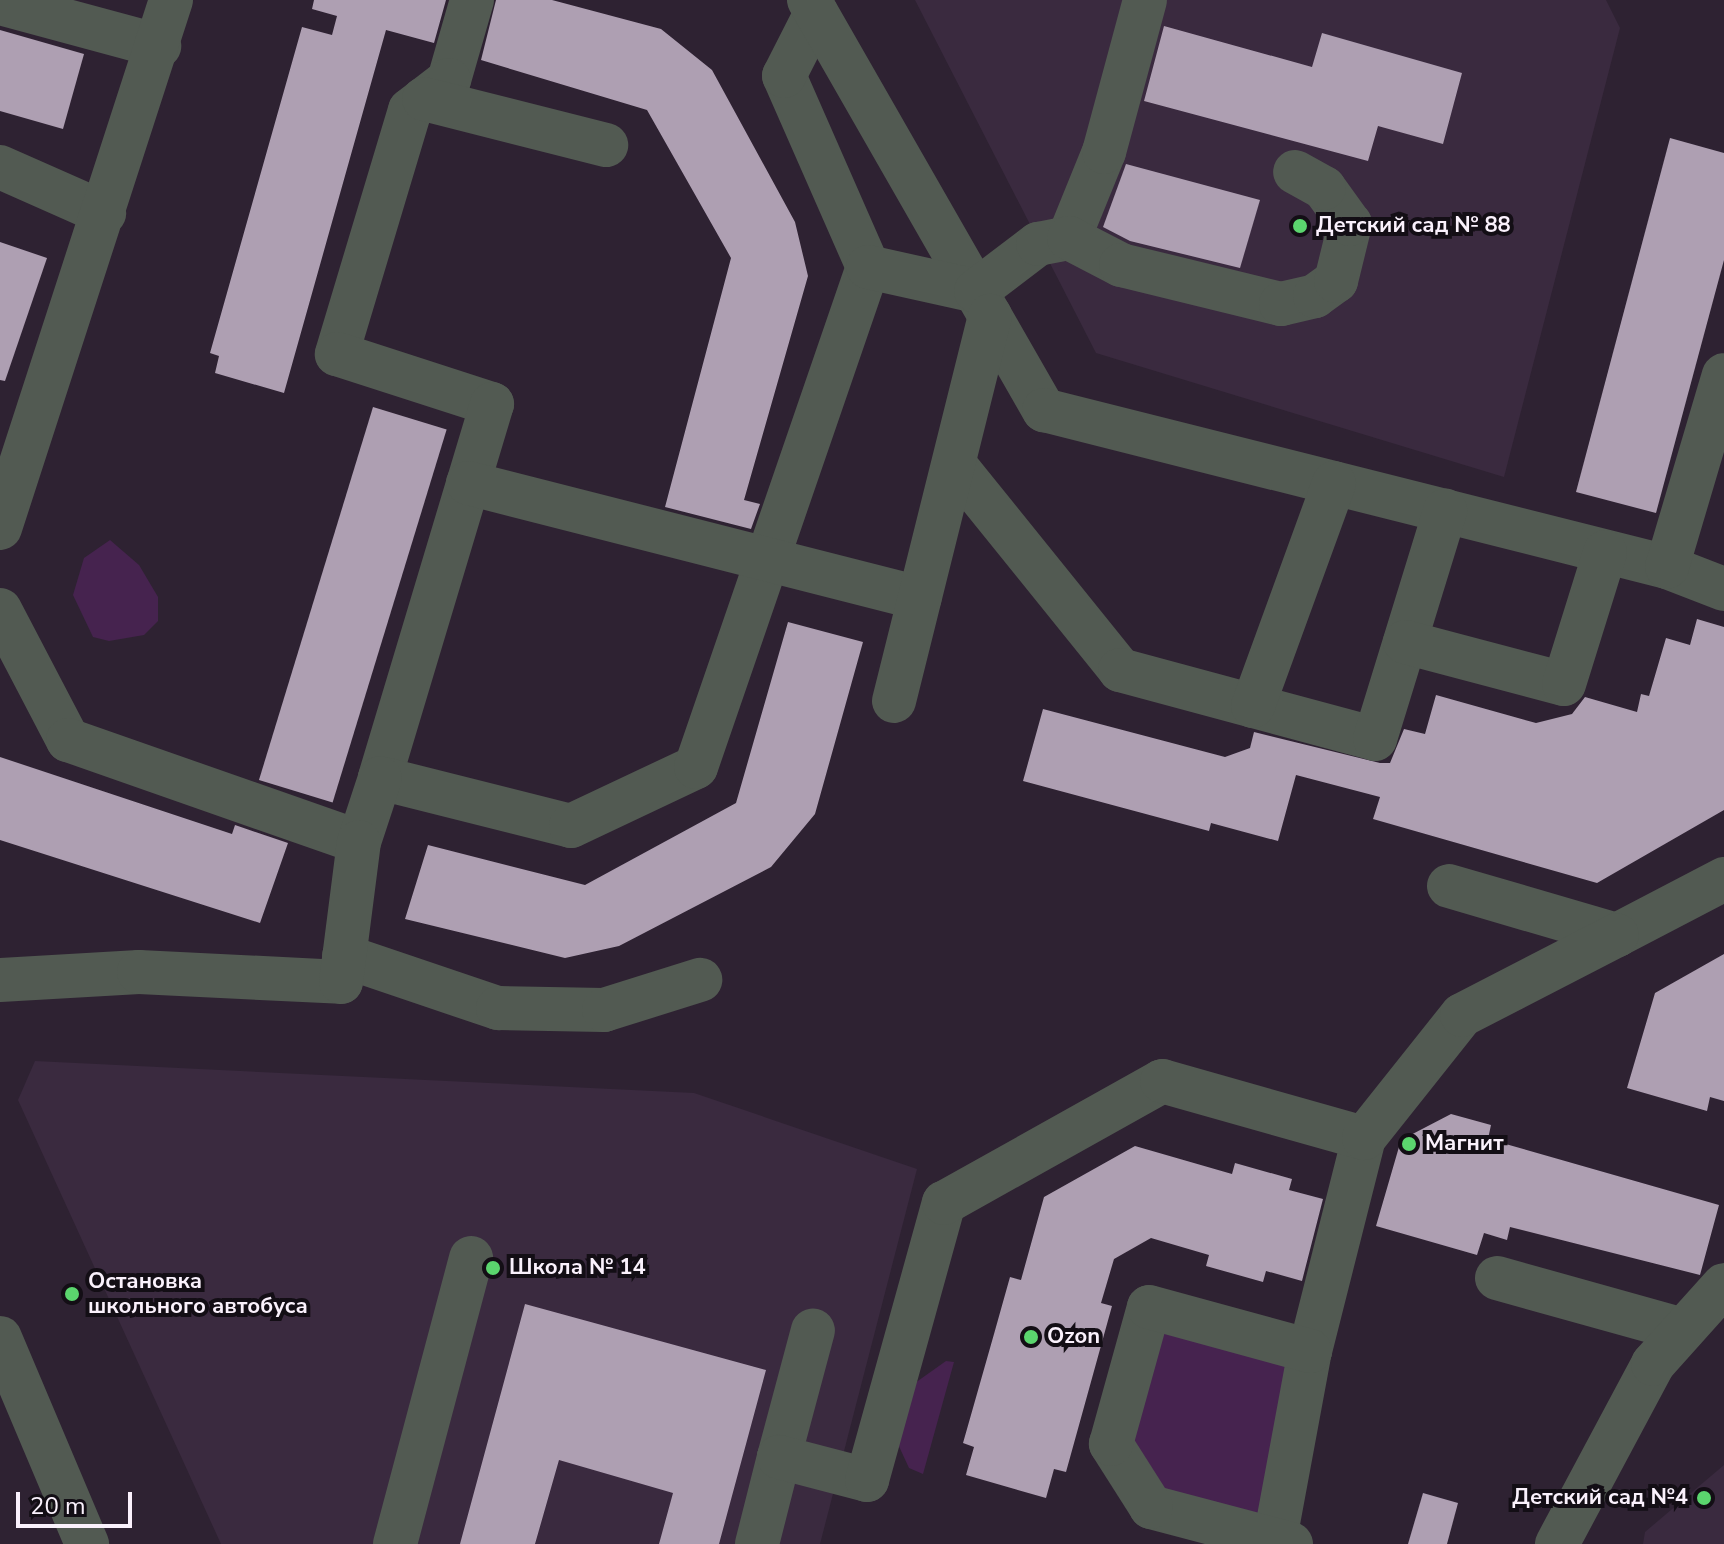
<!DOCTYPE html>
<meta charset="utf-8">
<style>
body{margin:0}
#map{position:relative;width:1724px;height:1544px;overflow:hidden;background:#2e2232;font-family:"Nunito Sans",sans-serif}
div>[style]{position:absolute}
.built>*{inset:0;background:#3a2a3f}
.green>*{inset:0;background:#46234f}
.building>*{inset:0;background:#ae9fb2;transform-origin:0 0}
.minor>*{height:44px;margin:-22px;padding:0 22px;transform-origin:22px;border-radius:22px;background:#525a52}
.dots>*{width:22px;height:22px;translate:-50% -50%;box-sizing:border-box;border:4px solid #130e15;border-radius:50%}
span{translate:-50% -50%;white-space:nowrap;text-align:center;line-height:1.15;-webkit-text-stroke:8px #130e15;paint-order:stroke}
.poi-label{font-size:22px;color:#faf1fc;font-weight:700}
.left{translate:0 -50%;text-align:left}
.right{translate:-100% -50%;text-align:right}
.scale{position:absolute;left:16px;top:1492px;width:116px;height:36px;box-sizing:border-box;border:4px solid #faf1fc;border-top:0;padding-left:10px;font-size:24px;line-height:28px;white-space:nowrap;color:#faf1fc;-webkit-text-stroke:6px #130e15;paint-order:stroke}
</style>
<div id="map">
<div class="built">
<div style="clip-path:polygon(915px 0,1606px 0,1620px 28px,1504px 477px,1096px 353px)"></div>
<div style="clip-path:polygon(35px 1061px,694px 1093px,917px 1169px,820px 1544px,221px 1544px,18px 1100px)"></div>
<div style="clip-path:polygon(1724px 1465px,1724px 1544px,1643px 1544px,1645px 1532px)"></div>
</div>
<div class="green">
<div style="clip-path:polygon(110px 540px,139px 565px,158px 597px,158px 621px,144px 635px,109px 641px,93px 637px,73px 595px,84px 558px)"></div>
<div style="clip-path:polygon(1149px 1307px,1310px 1351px,1275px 1539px,1151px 1507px,1111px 1444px)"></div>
<div style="clip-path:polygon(946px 1361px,954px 1362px,923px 1474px,909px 1468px,897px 1442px,915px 1383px)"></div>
</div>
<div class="building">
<div style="clip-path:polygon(314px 0,446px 0,434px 43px,386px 30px,284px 393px,215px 373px,219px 356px,210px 353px,302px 27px,332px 35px,337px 16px,312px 9px)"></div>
<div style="clip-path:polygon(496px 0,552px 0,661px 29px,712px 70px,795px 222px,808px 276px,744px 500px,760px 504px,751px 529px,665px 507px,731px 258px,647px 110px,481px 60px)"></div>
<div style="clip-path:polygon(1164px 26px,1312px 67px,1322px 33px,1462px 73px,1443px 144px,1378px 126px,1368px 161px,1144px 101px)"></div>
<div style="clip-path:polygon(0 30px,84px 54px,63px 129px,0 111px)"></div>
<div style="clip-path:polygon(1670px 138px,1724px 153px,1724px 260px,1656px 513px,1576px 492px)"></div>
<div style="clip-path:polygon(1126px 164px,1260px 200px,1240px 268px,1130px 241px,1103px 227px)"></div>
<div style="clip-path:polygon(0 242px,47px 258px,5px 381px,0 380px)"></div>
<div style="left:373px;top:407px;width:77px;height:390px;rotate:17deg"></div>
<div style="clip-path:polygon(1697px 619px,1724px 627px,1724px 810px,1597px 883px,1373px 819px,1380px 797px,1296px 775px,1278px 841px,1211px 823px,1209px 831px,1023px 781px,1043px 709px,1225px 757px,1250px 748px,1254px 732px,1380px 763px,1390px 763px,1404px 729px,1425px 734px,1436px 695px,1536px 723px,1572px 714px,1585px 697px,1637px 712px,1641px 694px,1649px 696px,1666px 638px,1690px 645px)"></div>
<div style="clip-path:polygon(788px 622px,863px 642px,815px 814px,771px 867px,619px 946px,565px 958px,405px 919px,428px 845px,585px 885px,736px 803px)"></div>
<div style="clip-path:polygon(0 757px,232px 834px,235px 825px,288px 843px,260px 923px,0 840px)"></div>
<div style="clip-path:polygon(1724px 954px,1724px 1101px,1710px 1097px,1707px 1111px,1627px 1088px,1655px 993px)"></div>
<div style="clip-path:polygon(1451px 1114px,1491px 1125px,1488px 1139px,1719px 1205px,1700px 1275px,1510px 1227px,1507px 1240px,1484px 1233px,1477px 1255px,1376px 1226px,1401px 1140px)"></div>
<div style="clip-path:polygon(1135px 1146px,1232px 1174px,1235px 1163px,1292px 1179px,1289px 1190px,1323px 1199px,1302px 1281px,1266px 1271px,1263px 1282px,1206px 1266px,1209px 1255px,1151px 1238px,1114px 1259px,1101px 1303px,1112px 1306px,1066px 1472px,1054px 1469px,1046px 1498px,966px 1475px,974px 1447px,963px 1443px,994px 1334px,1010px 1277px,1021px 1280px,1044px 1197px)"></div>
<div style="clip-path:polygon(525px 1304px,766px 1370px,719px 1544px,659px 1544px,673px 1493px,559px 1460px,535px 1544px,460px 1544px)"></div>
<div style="clip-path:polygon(1423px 1493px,1458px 1503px,1447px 1544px,1408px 1544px)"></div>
</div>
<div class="minor">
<div style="left:472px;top:0;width:83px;rotate:106deg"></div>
<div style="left:449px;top:80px;width:49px;rotate:142.4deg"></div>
<div style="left:410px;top:110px;width:255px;rotate:106.7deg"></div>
<div style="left:337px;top:354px;width:163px;rotate:17.9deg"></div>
<div style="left:492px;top:404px;width:390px;rotate:106.7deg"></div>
<div style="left:380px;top:778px;width:197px;rotate:14.1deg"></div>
<div style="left:571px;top:826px;width:138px;rotate:-25.3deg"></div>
<div style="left:696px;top:767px;width:529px;rotate:-71.02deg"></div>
<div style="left:868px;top:267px;width:209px;rotate:-113.7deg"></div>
<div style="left:784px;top:76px;width:71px;rotate:-63.1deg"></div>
<div style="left:809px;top:0;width:473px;rotate:60.2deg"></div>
<div style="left:1044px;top:410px;width:642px;rotate:14.14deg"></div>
<div style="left:1667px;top:567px;width:61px;rotate:21.1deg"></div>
<div style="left:0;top:3px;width:165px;rotate:15.1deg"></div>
<div style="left:424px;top:99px;width:188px;rotate:14.2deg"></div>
<div style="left:0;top:167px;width:114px;rotate:23.9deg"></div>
<div style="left:1069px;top:238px;width:93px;rotate:-67.9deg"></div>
<div style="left:1104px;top:152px;width:157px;rotate:-74.9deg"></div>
<div style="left:868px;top:267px;width:111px;rotate:12.5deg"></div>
<div style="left:976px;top:291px;width:78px;rotate:-37.2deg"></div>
<div style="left:1038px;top:244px;width:32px;rotate:-11deg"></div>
<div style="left:1069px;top:238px;width:59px;rotate:27.4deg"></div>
<div style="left:1121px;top:265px;width:165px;rotate:13.7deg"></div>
<div style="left:1281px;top:304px;width:35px;rotate:-13deg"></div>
<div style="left:1315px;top:296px;width:26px;rotate:-36deg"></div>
<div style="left:1336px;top:281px;width:59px;rotate:-76.2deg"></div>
<div style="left:1350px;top:224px;width:44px;rotate:-125.8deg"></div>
<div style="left:1324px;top:188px;width:33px;rotate:-151deg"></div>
<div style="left:954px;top:464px;width:265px;rotate:51.1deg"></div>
<div style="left:1120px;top:670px;width:264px;rotate:15.1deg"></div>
<div style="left:1375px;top:739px;width:239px;rotate:-72.9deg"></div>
<div style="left:468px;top:483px;width:466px;rotate:14.3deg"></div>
<div style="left:0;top:528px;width:555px;rotate:-72.05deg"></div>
<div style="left:1667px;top:567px;width:200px;rotate:-73.5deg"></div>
<div style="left:0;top:610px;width:147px;rotate:62.4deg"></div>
<div style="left:68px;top:740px;width:308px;rotate:19.3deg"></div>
<div style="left:359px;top:842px;width:67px;rotate:-71.8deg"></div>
<div style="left:1405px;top:642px;width:164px;rotate:14.8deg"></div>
<div style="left:1564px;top:684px;width:138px;rotate:-72.7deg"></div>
<div style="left:894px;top:701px;width:397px;rotate:-76deg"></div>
<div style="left:1253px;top:706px;width:237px;rotate:-70deg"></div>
<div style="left:1449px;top:886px;width:175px;rotate:16.3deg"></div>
<div style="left:1617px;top:935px;width:121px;rotate:-27.6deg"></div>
<div style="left:344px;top:956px;width:163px;rotate:18.7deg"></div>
<div style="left:498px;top:1008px;width:106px;rotate:1.1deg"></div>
<div style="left:604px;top:1010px;width:101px;rotate:-17.4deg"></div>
<div style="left:0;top:980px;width:139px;rotate:-3.3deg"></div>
<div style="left:139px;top:972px;width:202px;rotate:2.8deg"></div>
<div style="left:341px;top:982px;width:141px;rotate:-82.7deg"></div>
<div style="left:1497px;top:1278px;width:193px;rotate:15.6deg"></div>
<div style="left:0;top:1338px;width:224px;rotate:67.1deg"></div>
<div style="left:779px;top:1457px;width:131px;rotate:-75deg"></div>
<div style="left:1275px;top:1539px;width:191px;rotate:-79.5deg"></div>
<div style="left:1310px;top:1351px;width:220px;rotate:-75.8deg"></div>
<div style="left:395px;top:1544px;width:296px;rotate:-75.1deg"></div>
<div style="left:757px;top:1544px;width:90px;rotate:-75.8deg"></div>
<div style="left:779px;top:1457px;width:91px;rotate:14.6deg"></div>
<div style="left:867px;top:1480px;width:288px;rotate:-74.5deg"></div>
<div style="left:944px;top:1203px;width:250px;rotate:-29.2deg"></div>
<div style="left:1162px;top:1081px;width:210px;rotate:15.8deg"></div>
<div style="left:1364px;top:1138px;width:157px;rotate:-51.5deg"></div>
<div style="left:1462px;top:1015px;width:174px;rotate:-27.3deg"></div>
<div style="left:1291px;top:1544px;width:145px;rotate:-165.2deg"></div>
<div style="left:1151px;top:1507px;width:75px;rotate:-122.4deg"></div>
<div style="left:1111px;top:1444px;width:142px;rotate:-74.5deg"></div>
<div style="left:1149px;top:1307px;width:167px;rotate:15.3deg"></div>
<div style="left:1557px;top:1544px;width:204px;rotate:-61.9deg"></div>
<div style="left:1653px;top:1364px;width:106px;rotate:-48.1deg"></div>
</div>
<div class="dots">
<div style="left:1300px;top:226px;background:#5bd56e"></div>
<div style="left:1409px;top:1144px;background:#5bd56e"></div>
<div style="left:493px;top:1268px;background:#5bd56e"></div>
<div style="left:72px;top:1294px;background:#5bd56e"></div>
<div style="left:1031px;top:1337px;background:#5bd56e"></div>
<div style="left:1704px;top:1498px;background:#5bd56e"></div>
</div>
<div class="poi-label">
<span class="left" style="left:1316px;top:226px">Детский сад № 88</span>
<span class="left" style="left:1425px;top:1144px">Магнит</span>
<span class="left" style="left:509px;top:1268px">Школа № 14</span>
<span class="left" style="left:88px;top:1294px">Остановка<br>школьного автобуса</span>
<span class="left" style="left:1047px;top:1337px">Ozon</span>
<span class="right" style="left:1688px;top:1498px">Детский сад №4</span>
</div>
<div class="scale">20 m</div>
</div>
